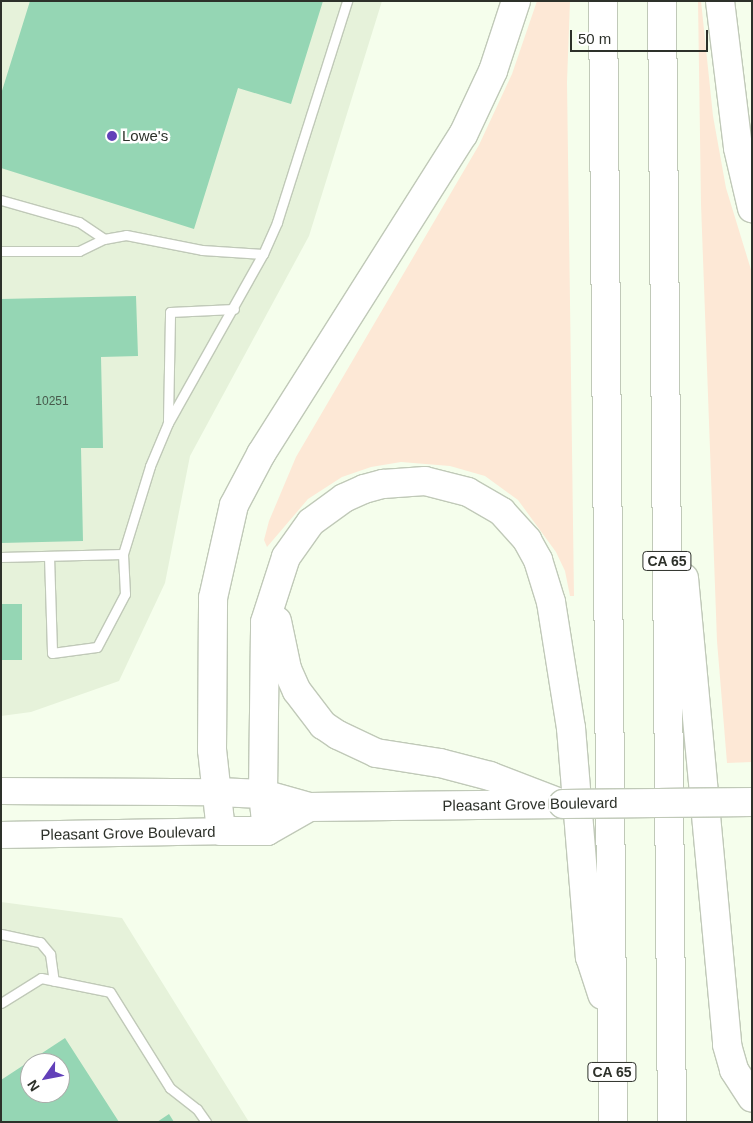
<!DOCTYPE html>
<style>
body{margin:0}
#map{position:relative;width:753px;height:1123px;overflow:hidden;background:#f5feec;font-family:Arial,sans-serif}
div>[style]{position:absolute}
.built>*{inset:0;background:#e6f2da}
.green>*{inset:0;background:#fde8d6}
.building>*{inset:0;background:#95d6b4;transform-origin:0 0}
.roads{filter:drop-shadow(1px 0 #c0c9b8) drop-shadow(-1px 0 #c0c9b8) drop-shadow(0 1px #c0c9b8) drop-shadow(0 -1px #c0c9b8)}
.service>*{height:9px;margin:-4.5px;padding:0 4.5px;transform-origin:4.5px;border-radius:4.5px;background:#fff}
.secondary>*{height:26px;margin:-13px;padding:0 13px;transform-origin:13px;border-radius:13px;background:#fff}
.primary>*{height:28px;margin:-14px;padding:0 14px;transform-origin:14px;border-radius:14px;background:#fff}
.motorway>*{height:28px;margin:-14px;padding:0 14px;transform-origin:14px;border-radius:14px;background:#fff}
.bridges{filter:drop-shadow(1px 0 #c0c9b8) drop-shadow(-1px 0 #c0c9b8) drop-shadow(0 1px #c0c9b8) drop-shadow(0 -1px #c0c9b8)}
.primary-bridge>*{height:28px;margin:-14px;padding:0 14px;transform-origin:14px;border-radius:14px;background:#fff}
.dots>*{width:14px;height:14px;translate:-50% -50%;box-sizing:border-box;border:2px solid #fff;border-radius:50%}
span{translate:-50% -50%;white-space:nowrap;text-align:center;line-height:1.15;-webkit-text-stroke:5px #fff;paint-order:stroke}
.number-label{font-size:12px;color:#475a4c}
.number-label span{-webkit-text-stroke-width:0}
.shield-label span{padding:1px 4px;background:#fff;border:1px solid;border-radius:4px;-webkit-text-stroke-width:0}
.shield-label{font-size:14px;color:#2d312a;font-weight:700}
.poi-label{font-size:15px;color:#2d312a}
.left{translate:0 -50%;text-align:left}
.street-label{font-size:15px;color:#2d312a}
.frame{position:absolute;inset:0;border:2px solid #2d312a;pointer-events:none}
.north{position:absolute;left:20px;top:1053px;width:50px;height:50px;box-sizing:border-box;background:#fff;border:1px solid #abadaa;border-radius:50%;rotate:237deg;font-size:14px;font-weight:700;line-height:20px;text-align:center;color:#2d312a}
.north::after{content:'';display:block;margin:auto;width:18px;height:22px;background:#6240b9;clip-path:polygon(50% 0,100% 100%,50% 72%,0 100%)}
.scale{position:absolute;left:570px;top:30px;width:138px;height:22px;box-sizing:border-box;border:2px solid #2d312a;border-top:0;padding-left:6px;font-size:15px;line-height:18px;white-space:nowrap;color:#2d312a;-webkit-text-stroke:4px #fff;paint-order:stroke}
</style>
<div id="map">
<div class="built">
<div style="clip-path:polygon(1px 1px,382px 1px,309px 236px,190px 456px,165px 583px,119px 681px,31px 712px,1px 716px)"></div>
<div style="clip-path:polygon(evenodd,1px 902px,122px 918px,249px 1122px,1px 1122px,1px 902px,30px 1063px,60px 1063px,60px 1093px,30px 1093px,30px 1063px)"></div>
</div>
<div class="green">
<div style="clip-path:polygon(537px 1px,570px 1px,567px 82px,574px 596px,570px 596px,565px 571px,556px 552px,518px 500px,485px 476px,450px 466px,401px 462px,371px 467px,342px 477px,308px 499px,267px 547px,264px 540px,269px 521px,296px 457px,479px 145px,512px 74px)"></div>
<div style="clip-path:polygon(698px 1px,701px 1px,713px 116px,726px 188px,752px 273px,752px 762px,727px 763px,717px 641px,701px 204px)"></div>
</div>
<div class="building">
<div style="clip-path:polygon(30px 1px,323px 1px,291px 104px,238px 88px,194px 229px,1px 168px,1px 94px)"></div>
<div style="clip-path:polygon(136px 296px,138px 356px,101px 357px,103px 448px,81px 448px,83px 541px,1px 543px,1px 299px)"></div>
<div style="left:1px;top:604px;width:21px;height:56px"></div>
<div style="clip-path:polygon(evenodd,65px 1038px,119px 1122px,2px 1122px,1px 1080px,65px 1038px,30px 1063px,60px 1063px,60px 1093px,30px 1093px,30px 1063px)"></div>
<div style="clip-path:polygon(169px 1114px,174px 1122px,157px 1122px)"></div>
</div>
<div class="roads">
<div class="service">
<div style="left:1px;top:200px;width:81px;rotate:15.8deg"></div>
<div style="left:79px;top:222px;width:30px;rotate:34deg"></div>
<div style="left:1px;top:251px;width:78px"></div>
<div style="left:79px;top:251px;width:28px;rotate:-26deg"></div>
<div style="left:104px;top:239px;width:22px;rotate:-10deg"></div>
<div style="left:126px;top:235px;width:77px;rotate:11.2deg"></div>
<div style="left:202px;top:250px;width:61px;rotate:3.8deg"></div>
<div style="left:263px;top:254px;width:35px;rotate:-66deg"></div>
<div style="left:277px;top:222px;width:232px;rotate:-72.4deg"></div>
<div style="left:168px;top:420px;width:108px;rotate:-88.9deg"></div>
<div style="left:170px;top:312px;width:64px;rotate:-2.7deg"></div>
<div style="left:49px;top:556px;width:97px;rotate:88.2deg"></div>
<div style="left:52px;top:653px;width:45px;rotate:-7.6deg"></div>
<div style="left:97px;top:647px;width:60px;rotate:-62.2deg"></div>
<div style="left:125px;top:594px;width:40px;rotate:-92.9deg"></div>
<div style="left:1px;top:557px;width:122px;rotate:-1.4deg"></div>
<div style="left:123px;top:554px;width:92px;rotate:-72.9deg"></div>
<div style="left:150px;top:466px;width:47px;rotate:-67.3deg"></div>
<div style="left:168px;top:423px;width:194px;rotate:-60.7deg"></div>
<div style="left:1px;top:934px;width:40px;rotate:12deg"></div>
<div style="left:40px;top:942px;width:16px;rotate:50deg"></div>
<div style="left:50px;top:954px;width:27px;rotate:82deg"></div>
<div style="left:1px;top:1003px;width:47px;rotate:-32deg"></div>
<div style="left:41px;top:978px;width:70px;rotate:11.5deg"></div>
<div style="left:110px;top:992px;width:113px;rotate:58deg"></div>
<div style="left:170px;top:1088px;width:34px;rotate:38deg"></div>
<div style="left:197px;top:1109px;width:16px;rotate:55deg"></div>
</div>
<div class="secondary">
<div style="left:1px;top:791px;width:216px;rotate:0.3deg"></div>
<div style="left:1px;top:835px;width:220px;rotate:-1deg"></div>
</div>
<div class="primary">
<div style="left:217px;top:792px;width:46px;rotate:2.5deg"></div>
<div style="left:263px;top:794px;width:48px;rotate:15.8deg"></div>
<div style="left:309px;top:807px;width:254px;rotate:-0.7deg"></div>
<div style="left:221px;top:831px;width:46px"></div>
<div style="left:267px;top:831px;width:48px;rotate:-29.7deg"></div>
</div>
<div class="motorway">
<div style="left:603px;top:1px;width:1121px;rotate:89.49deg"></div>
<div style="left:662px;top:1px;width:1121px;rotate:89.49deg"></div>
<div style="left:720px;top:1px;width:148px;rotate:83deg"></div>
<div style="left:738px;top:148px;width:62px;rotate:76.9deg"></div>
<div style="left:684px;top:578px;width:469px;rotate:84.7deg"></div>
<div style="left:727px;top:1045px;width:26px;rotate:74deg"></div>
<div style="left:734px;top:1070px;width:33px;rotate:57deg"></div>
<div style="left:277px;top:621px;width:49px;rotate:78.2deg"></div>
<div style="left:287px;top:669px;width:24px;rotate:66deg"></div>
<div style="left:297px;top:691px;width:43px;rotate:52.6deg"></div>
<div style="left:323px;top:725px;width:18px;rotate:34deg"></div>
<div style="left:338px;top:735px;width:42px;rotate:25.3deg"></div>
<div style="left:376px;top:753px;width:65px;rotate:8.9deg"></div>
<div style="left:440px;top:763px;width:52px;rotate:14.6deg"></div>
<div style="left:490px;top:776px;width:78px;rotate:21deg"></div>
<div style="left:221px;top:831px;width:81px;rotate:-96.3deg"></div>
<div style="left:212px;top:750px;width:152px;rotate:-89.6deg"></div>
<div style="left:213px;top:598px;width:95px;rotate:-77.3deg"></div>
<div style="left:234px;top:505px;width:58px;rotate:-62.1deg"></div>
<div style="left:261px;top:454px;width:378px;rotate:-57.7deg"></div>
<div style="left:463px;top:135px;width:71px;rotate:-64.9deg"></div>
<div style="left:493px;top:71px;width:74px;rotate:-71.8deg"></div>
<div style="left:267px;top:831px;width:37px;rotate:-96deg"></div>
<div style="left:263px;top:794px;width:172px;rotate:-89.3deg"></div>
<div style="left:265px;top:622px;width:68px;rotate:-72.1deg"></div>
<div style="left:286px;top:557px;width:43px;rotate:-54.5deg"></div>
<div style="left:311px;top:522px;width:41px;rotate:-36deg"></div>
<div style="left:344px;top:498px;width:22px;rotate:-24deg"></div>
<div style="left:364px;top:489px;width:20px;rotate:-15deg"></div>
<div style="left:383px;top:484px;width:42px;rotate:-4.1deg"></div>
<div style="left:425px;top:481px;width:44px;rotate:14.3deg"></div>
<div style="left:468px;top:492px;width:39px;rotate:30deg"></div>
<div style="left:502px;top:512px;width:38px;rotate:48deg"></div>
<div style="left:527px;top:540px;width:23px;rotate:61deg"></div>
<div style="left:538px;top:560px;width:44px;rotate:72.8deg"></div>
<div style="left:551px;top:602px;width:128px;rotate:81deg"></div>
<div style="left:571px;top:728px;width:230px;rotate:85.3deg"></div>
<div style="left:590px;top:957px;width:40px;rotate:72deg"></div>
</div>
</div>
<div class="bridges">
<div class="primary-bridge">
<div style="left:563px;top:804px;width:189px;rotate:-0.6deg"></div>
</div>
</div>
<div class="dots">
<div style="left:112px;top:136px;background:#6240b9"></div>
</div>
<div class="number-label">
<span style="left:52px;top:402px">10251</span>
</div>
<div class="shield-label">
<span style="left:667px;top:561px">CA 65</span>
<span style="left:612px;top:1072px">CA 65</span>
</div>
<div class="poi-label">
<span class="left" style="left:122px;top:136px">Lowe's</span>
</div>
<div class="street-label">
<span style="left:530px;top:804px;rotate:-1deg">Pleasant Grove Boulevard</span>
<span style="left:128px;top:833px;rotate:-1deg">Pleasant Grove Boulevard</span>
</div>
<div class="frame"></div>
<div class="north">N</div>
<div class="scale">50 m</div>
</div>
